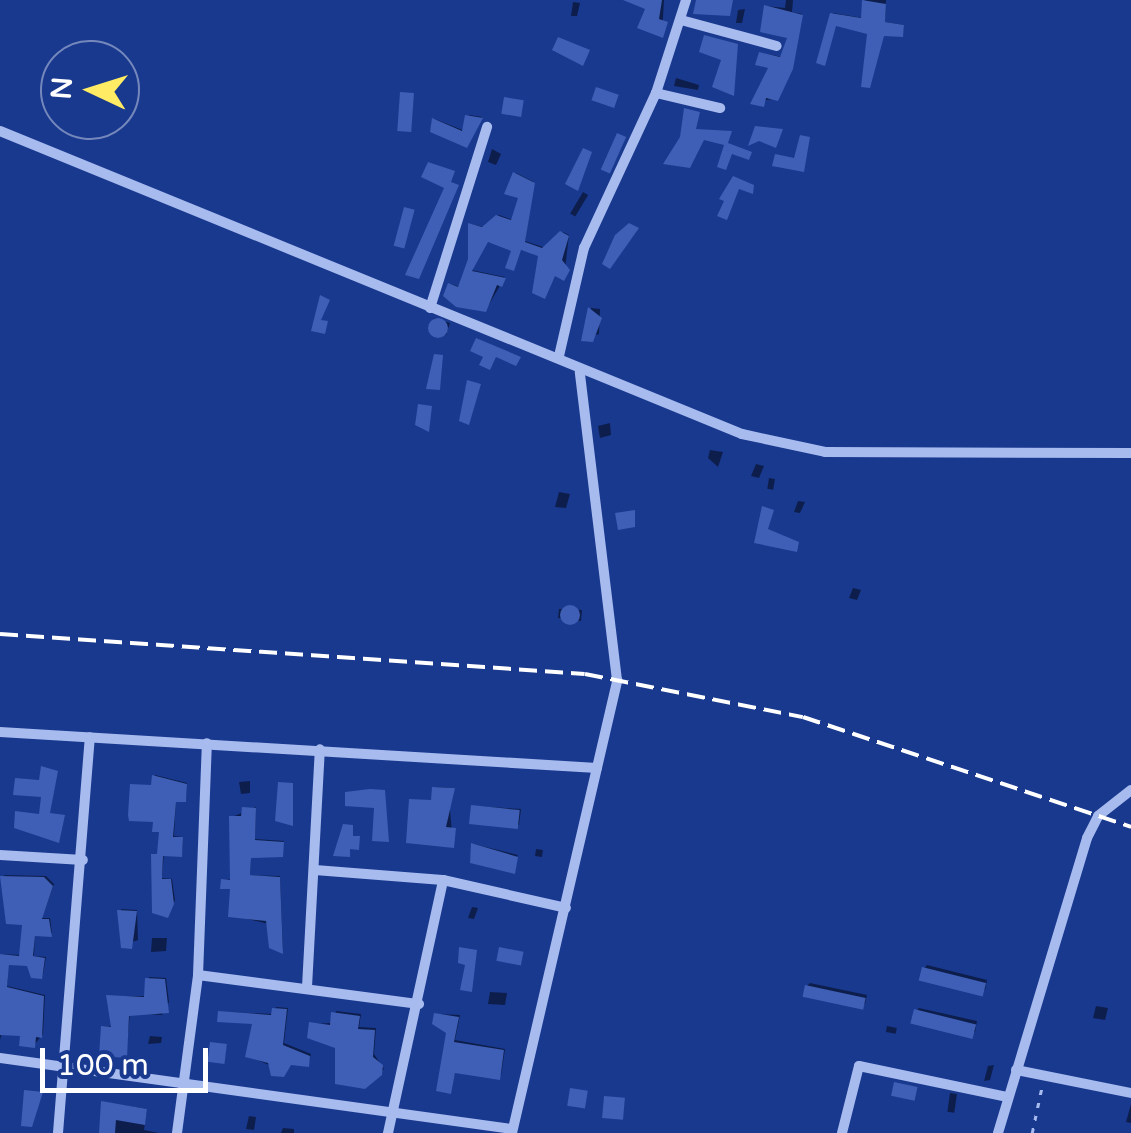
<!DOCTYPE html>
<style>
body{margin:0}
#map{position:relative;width:1131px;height:1133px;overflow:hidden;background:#19398f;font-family:"Varela Round",sans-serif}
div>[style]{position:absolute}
.shadow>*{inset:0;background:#0007;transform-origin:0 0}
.building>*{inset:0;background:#3e5fb5;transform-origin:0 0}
.round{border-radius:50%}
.path>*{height:2.5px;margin-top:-1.25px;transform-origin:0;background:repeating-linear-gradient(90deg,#a7bbef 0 5px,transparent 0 13px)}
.minor>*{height:10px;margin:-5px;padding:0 5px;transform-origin:5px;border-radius:5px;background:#a7bbef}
.rail>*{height:4px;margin-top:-2px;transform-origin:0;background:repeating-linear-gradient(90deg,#fff 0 18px,transparent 0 26px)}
span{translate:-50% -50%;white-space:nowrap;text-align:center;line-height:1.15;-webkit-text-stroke:10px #19398f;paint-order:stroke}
.north{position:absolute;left:40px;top:40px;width:100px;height:100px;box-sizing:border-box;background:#19398f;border:2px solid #7588bc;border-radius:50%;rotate:274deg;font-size:28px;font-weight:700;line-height:40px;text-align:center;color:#fff}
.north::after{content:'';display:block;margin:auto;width:35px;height:45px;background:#ffec64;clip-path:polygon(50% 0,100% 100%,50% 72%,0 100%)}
.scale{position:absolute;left:40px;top:1048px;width:168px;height:45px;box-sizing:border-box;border:5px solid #fff;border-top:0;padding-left:12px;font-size:30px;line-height:35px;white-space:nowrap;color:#fff;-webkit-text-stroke:8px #19398f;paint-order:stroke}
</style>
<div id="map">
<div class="shadow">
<div style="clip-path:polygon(631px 0,664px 0,662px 35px,648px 7px)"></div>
<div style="clip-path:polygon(786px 0,793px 0,792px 12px,802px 14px,793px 65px,776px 99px,754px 101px,771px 67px,761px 53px,783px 57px,791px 36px,766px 6px,785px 8px)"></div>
<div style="clip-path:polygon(865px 0,886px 0,885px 22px,904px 25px,903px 33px,836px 24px,833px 13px,863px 18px)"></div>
<div style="clip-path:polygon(573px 2px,580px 3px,577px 16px,571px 16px)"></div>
<div style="clip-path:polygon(745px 9px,742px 23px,736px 23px,738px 10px)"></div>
<div style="clip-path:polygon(676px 78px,699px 85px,698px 90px,674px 86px)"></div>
<div style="clip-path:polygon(469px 115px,482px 117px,468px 144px,435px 119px,465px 131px)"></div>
<div style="clip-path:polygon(492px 149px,501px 154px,496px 165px,488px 162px)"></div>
<div style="clip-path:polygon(516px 173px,534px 182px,525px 241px,546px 248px,563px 232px,569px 235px,564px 278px,541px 255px,484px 241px,471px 270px,505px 277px,487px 308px,446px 295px,451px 284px,460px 287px,471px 259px,470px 224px,485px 227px,499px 215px,513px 220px,522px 197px,508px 192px)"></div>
<div style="left:583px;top:192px;width:6px;height:25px;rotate:31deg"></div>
<div style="clip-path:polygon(591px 308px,600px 309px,599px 334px,585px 338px)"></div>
<div style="clip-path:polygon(434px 318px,450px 323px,446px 335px,429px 332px)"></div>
<div style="clip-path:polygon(610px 423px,611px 435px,600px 438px,598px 426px)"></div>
<div style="clip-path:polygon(710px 450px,723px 452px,718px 467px,708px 458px)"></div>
<div style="clip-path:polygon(756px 464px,764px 466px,759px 478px,751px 476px)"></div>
<div style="left:769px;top:478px;width:6px;height:11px;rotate:9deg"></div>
<div style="clip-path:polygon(559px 492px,570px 494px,566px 508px,555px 507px)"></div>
<div style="clip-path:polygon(798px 501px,805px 502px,800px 513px,794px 512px)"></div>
<div style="clip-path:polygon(853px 588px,861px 590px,857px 600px,849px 598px)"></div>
<div style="clip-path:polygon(559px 609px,582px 610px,581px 621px,558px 618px)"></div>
<div style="clip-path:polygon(155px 775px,187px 783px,186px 799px,176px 799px,174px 836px,183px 837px,182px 853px,164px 853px,162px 878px,172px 879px,175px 900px,169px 914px,154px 911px,161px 830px,132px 785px,153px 785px)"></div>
<div style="clip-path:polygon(250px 781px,250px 793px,241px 794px,239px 782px)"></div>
<div style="clip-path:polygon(436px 787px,455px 788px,449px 798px,453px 845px,411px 800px,434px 800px)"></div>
<div style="clip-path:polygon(473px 806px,521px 809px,519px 825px)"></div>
<div style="clip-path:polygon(256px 807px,255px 839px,284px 841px,282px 854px,251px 855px,250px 875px,280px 876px,283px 951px,273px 925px,231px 915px,232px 887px,224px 880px,233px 879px,232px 817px)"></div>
<div style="left:474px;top:844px;width:45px;height:15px;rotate:14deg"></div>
<div style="left:536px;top:849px;width:7px;height:7px;rotate:8deg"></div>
<div style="clip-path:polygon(4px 875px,46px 876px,54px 884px,42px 918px,50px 918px,52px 933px,35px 933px,34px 956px,46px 957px,43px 974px,29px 964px,9px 962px,7px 986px,45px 995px,43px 1034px,34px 1045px,23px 1034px,2px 1032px,0 1040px,0 954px,22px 955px,24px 923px)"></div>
<div style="clip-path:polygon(472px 907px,478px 908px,474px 919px,468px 918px)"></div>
<div style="clip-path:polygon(121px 909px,137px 910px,138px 940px,123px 945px)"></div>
<div style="clip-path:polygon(152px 938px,167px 938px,166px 951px,151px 952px)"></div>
<div style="clip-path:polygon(927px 965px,987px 980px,985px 990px,924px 969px)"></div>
<div style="clip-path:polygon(149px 977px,166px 978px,169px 1002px,162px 1015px,130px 1013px,126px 1055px,103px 1027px,113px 1026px,109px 996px,146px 996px)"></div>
<div style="clip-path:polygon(810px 983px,867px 995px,865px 1004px,807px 986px)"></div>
<div style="clip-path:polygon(490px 992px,507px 993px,505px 1005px,488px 1004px)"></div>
<div style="clip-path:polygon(1096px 1006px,1108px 1008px,1105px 1020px,1093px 1018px)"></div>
<div style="clip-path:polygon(288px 1008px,284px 1043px,311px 1054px,308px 1065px,269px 1065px,248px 1056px,255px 1022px,220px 1012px,274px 1014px,276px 1007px)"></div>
<div style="clip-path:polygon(919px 1008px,977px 1021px,975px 1032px,916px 1011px)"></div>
<div style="clip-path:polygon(336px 1011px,361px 1014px,359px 1027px,376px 1028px,374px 1054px,384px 1069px,364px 1086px,338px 1047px,311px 1024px,332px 1023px)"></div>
<div style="clip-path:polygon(436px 1014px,460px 1015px,455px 1040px,505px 1049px,501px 1075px,456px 1070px,450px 1091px,448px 1032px)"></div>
<div style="left:887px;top:1026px;width:10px;height:6px;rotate:11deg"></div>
<div style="clip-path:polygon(150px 1036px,162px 1037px,161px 1043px,148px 1044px)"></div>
<div style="clip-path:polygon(994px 1065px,990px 1080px,984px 1081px,988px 1066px)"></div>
<div style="left:950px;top:1093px;width:7px;height:19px;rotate:8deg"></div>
<div style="clip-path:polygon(103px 1102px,147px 1109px,144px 1130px,159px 1133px,102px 1133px)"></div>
<div style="clip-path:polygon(1131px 1104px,1131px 1123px,1126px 1122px)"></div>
<div style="clip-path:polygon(249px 1116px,256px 1117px,254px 1130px,246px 1129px)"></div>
<div style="clip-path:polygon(283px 1128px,294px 1129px,294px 1133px,281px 1133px)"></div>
</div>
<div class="building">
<div style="clip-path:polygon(623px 0,662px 0,659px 19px,668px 22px,663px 38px,637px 28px,645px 9px)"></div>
<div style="clip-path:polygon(696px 0,733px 0,730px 16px,693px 14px)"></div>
<div style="clip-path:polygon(862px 0,886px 4px,885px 22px,904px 25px,903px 37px,884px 36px,870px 88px,861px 87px,867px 34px,836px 26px,825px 66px,816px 63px,830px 13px,861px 18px)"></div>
<div style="clip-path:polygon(764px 5px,803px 15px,793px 69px,778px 101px,766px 98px,764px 107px,750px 104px,768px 68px,755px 65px,759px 52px,780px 57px,787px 38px,760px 32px)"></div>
<div style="clip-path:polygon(704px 35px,738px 44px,734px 96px,712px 87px,721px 60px,699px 52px)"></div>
<div style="clip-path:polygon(558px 37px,590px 50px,583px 66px,552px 50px)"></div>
<div style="left:596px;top:87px;width:24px;height:14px;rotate:19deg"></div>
<div style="left:400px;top:92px;width:14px;height:39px;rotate:4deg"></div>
<div style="left:504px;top:97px;width:20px;height:17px;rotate:9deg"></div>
<div style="clip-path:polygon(684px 108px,700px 112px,696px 129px,732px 131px,728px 143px,752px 152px,749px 160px,732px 154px,726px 170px,717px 167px,724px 145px,704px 140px,690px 168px,663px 164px,680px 137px)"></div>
<div style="clip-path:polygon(465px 115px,483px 118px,467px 148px,430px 132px,432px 118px,462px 131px)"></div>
<div style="clip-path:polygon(755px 126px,783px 129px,776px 148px,759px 141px,748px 146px)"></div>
<div style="left:617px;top:133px;width:10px;height:40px;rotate:24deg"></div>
<div style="clip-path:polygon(800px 135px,810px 137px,804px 172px,772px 166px,775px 154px,794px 158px)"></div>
<div style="clip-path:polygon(583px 148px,592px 152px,578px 191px,565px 184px)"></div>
<div style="clip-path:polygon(428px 162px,455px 171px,451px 182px,459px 185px,419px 279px,405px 275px,444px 188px,421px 177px)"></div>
<div style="clip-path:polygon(513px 172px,535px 183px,525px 242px,542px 248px,560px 231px,569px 236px,562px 260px,570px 270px,564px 281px,555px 276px,545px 299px,532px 293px,538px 256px,521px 250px,514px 271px,505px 268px,511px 251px,488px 242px,472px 271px,506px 278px,502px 287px,497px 285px,486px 312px,456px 307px,443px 296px,448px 283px,458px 287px,468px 259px,468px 223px,482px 227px,496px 215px,511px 220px,518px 198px,504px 194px)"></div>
<div style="clip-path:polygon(733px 176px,754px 185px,753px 194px,739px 189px,727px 220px,717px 216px,724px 201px,719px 199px)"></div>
<div style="left:404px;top:207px;width:11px;height:40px;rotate:15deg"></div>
<div style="clip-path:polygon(629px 223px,639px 228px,610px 269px,602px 264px,615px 235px)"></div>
<div style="clip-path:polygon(320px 295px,330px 300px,321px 320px,328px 321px,325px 334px,311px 331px)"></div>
<div style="clip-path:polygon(588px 307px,602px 318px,593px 342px,581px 341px)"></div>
<div class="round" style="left:428px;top:318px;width:20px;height:20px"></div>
<div style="clip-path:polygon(476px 338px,521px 357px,516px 366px,496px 357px,490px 370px,479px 365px,483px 357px,470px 351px)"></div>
<div style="clip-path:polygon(434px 354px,443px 355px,440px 390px,426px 389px)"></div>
<div style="clip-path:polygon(467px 380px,481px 384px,469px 425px,459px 421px)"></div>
<div style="clip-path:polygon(418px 404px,432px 406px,429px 432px,415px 425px)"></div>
<div style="clip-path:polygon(762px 506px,774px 510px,768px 529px,799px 542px,797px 552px,754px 543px)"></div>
<div style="clip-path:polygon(635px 510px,635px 527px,618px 530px,615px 513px)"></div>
<div class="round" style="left:560px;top:605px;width:20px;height:20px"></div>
<div style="clip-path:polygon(41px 766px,58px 771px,50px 813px,65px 815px,59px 843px,14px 828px,15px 811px,39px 814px,41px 797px,13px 795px,15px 778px,39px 780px)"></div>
<div style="clip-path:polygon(152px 775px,187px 784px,186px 802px,176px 802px,173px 837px,183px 837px,182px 857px,163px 856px,162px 879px,171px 879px,174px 904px,168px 918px,152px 913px,151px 854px,157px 854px,159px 832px,152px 832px,153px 822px,129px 821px,128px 815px,130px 784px,151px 785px)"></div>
<div style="clip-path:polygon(278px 782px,293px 783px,293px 826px,275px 821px)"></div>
<div style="clip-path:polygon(432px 787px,455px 788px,446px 827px,456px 828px,454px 848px,406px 843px,409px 799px,431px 800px)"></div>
<div style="clip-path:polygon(370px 789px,385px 790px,389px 842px,372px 841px,374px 808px,345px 806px,345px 792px)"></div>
<div style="left:471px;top:805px;width:49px;height:19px;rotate:6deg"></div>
<div style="clip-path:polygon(242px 807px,256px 808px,255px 840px,284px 842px,283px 857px,251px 858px,250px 875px,280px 877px,283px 954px,269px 948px,266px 921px,228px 917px,230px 889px,220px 889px,221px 879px,230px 880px,229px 816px,241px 816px)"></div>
<div style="clip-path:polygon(343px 824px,353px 825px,353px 836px,360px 836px,359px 850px,350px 849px,350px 857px,333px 856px)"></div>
<div style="clip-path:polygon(471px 843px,518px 857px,515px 874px,470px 863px)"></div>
<div style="clip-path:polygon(0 876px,44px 877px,53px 886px,42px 919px,49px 919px,52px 937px,35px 936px,33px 956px,45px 958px,42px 979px,31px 978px,27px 966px,9px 965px,7px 987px,44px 996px,42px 1038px,36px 1037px,35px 1048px,19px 1046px,20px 1036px,0 1035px,0 954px,19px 956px,22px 925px,6px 924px)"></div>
<div style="clip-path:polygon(117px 910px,137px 911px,132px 949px,121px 948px)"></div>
<div style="clip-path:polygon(459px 947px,477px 950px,472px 992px,460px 990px,465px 965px,458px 963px)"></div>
<div style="left:499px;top:947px;width:25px;height:14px;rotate:11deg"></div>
<div style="left:922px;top:967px;width:66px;height:14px;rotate:14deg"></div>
<div style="clip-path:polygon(145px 978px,165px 979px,169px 1013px,129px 1016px,127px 1058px,99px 1056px,101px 1026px,111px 1027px,106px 995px,144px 997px)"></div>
<div style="left:805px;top:985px;width:62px;height:12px;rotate:12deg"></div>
<div style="clip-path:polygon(272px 1008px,287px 1009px,283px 1045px,310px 1056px,309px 1067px,291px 1065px,284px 1077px,271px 1076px,268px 1063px,245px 1057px,252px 1024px,217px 1022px,218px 1011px,271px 1015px)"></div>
<div style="left:914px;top:1009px;width:64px;height:15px;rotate:14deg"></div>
<div style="clip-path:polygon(331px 1012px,360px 1016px,358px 1029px,375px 1030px,373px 1057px,383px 1065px,382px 1075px,365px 1089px,335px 1084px,335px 1048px,307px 1038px,309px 1022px,330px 1025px)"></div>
<div style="clip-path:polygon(434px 1013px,459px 1017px,454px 1042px,504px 1050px,500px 1080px,455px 1073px,451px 1094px,436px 1091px,446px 1033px,432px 1024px)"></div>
<div style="left:210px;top:1042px;width:17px;height:20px;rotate:7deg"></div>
<div style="left:894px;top:1082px;width:24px;height:14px;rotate:12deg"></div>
<div style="left:570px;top:1088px;width:18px;height:18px;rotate:9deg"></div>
<div style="clip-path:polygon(24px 1090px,43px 1092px,32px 1127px,21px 1126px)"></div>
<div style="left:604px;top:1096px;width:21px;height:22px;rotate:5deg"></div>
<div style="clip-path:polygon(101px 1101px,147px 1109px,145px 1125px,116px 1120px,115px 1133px,99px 1133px)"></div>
</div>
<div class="path">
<div style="left:1032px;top:1133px;width:48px;rotate:-78deg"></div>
</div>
<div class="minor">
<div style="left:681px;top:20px;width:99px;rotate:15.2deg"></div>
<div style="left:656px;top:93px;width:66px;rotate:13.2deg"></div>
<div style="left:0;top:131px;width:801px;rotate:22.21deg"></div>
<div style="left:742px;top:434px;width:85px;rotate:12.2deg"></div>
<div style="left:825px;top:452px;width:306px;rotate:0.2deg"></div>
<div style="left:430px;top:308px;width:190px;rotate:-72.5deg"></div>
<div style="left:559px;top:356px;width:111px;rotate:-77deg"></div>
<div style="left:584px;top:248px;width:171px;rotate:-65.1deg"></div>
<div style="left:656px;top:93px;width:98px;rotate:-72.1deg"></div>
<div style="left:0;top:732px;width:598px;rotate:3.45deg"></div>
<div style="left:0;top:855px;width:83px;rotate:3.4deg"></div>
<div style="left:315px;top:870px;width:128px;rotate:4.5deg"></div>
<div style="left:443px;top:880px;width:126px;rotate:12.8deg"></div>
<div style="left:198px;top:975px;width:223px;rotate:7.5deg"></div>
<div style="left:307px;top:987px;width:238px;rotate:-86.9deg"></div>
<div style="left:0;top:1058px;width:517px;rotate:7.89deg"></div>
<div style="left:1016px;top:1070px;width:117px;rotate:11.3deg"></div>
<div style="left:58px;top:1133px;width:397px;rotate:-85.4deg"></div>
<div style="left:177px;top:1133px;width:159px;rotate:-82.4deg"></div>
<div style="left:198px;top:975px;width:232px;rotate:-87.8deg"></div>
<div style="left:388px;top:1133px;width:259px;rotate:-77.7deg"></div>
<div style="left:512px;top:1133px;width:465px;rotate:-76.9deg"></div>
<div style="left:617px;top:680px;width:310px;rotate:-96.9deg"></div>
<div style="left:842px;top:1133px;width:69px;rotate:-75.8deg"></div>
<div style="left:859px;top:1066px;width:152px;rotate:11.8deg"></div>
<div style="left:998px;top:1133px;width:308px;rotate:-73.2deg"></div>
<div style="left:1087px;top:838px;width:25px;rotate:-63deg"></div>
<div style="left:1098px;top:816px;width:42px;rotate:-38.2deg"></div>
</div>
<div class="rail">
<div style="left:0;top:634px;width:586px;rotate:3.91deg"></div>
<div style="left:585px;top:674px;width:222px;rotate:11.2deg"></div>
<div style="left:803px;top:717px;width:346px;rotate:18.5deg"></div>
</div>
<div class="north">N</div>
<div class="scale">100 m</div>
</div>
